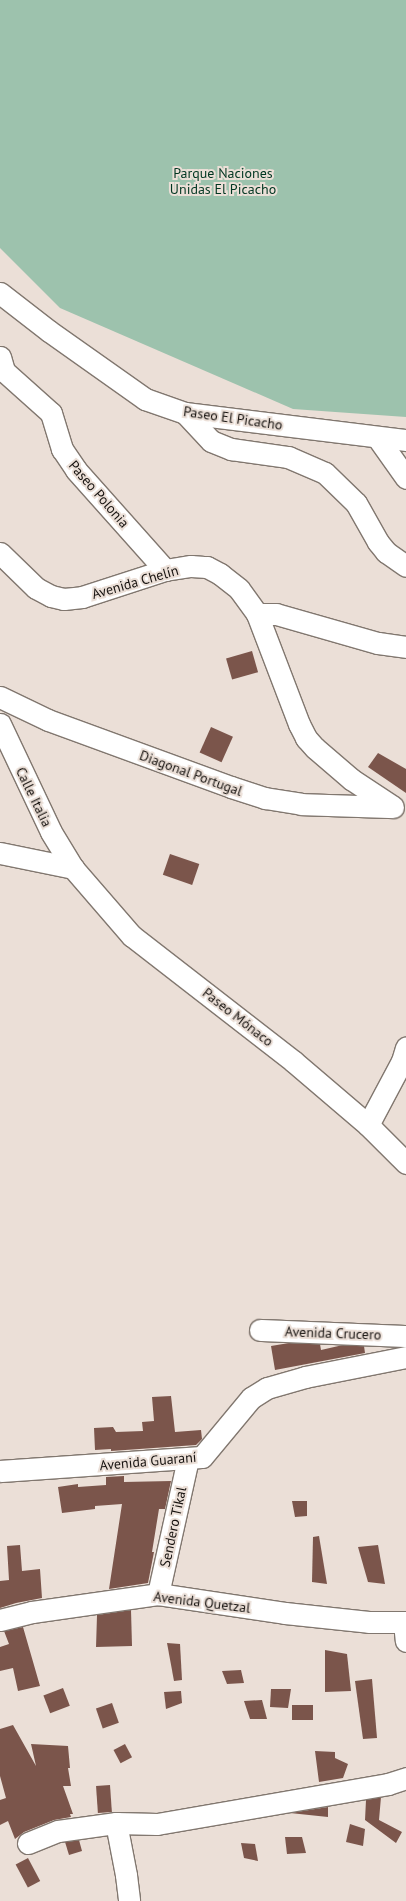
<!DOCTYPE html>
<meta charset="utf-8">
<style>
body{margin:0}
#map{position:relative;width:406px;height:1901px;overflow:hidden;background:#ebdfd7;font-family:"PT Sans",sans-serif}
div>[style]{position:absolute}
.green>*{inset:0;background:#9dc2ad}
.building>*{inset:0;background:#7b554b;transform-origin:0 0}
.roads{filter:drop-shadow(1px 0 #81776f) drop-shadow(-1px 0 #81776f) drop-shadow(0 1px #81776f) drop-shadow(0 -1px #81776f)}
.minor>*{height:21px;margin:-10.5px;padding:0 10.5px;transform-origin:10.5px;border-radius:10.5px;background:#fff}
span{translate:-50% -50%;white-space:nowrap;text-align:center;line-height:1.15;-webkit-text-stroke:4px #ebdfd7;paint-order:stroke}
.park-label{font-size:14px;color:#003621}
.street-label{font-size:14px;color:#171310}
</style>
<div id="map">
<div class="green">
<div style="clip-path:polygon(0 0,406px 0,406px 417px,293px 409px,60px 308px,0 248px)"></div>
</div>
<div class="building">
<div style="left:252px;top:651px;width:22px;height:27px;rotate:74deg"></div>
<div style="left:211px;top:727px;width:24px;height:28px;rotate:24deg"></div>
<div style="clip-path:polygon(378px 753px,406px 769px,406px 793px,368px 767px)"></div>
<div style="left:170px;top:854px;width:31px;height:22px;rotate:19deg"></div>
<div style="clip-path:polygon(289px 1343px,320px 1344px,321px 1350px,343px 1345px,364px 1346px,365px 1353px,275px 1370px,271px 1346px)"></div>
<div style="clip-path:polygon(171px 1396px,175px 1432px,201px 1430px,202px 1439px,196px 1445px,111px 1451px,111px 1449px,95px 1450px,94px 1428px,113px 1427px,116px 1432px,143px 1431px,142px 1422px,154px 1421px,152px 1397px)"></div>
<div style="clip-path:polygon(124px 1476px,124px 1482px,171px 1481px,165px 1509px,159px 1509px,152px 1552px,154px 1552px,148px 1583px,109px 1589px,122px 1504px,95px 1506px,95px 1509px,62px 1513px,58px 1487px,78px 1484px,78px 1487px,106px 1485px,106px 1477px)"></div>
<div style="clip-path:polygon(292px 1501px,307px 1501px,307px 1516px,295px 1517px)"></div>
<div style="clip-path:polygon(319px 1536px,327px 1584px,312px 1582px,313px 1537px)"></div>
<div style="clip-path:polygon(20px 1545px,22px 1571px,40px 1569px,42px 1598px,16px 1603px,0 1608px,0 1581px,9px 1580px,7px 1546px)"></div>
<div style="clip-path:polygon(378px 1545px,385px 1584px,368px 1582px,358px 1547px)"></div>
<div style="clip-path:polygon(131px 1610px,132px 1646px,96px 1647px,97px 1615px)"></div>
<div style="clip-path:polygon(23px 1627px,40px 1686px,18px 1691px,13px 1668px,0 1671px,0 1647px,9px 1644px,4px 1631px)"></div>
<div style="clip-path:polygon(167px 1643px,180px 1644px,182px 1680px,174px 1681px)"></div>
<div style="clip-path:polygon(325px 1650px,347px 1654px,351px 1691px,325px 1692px)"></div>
<div style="clip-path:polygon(241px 1670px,244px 1683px,227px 1684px,222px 1671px)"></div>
<div style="clip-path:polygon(372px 1679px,377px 1738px,363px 1739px,355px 1681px)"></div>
<div style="left:63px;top:1688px;width:19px;height:21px;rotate:69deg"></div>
<div style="clip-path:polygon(271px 1689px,291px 1689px,288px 1708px,270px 1707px)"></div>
<div style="clip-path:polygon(181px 1691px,182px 1703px,166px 1709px,164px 1692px)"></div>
<div style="clip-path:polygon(262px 1700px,267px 1719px,250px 1719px,244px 1701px)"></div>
<div style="left:112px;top:1703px;width:21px;height:17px;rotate:71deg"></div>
<div style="left:292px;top:1705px;width:21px;height:15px"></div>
<div style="clip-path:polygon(13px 1725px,36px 1766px,31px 1744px,68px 1746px,70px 1768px,68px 1768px,71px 1786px,63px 1786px,73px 1814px,70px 1814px,71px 1817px,54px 1820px,24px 1832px,15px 1839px,8px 1821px,0 1825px,0 1800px,6px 1798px,0 1776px,0 1729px)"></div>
<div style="left:125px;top:1744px;width:15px;height:13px;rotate:62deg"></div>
<div style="clip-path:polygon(315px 1751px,335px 1752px,335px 1758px,348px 1764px,343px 1778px,319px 1782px)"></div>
<div style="left:110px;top:1785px;width:27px;height:14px;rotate:86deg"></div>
<div style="clip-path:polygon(381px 1797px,379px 1820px,402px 1832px,396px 1843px,365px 1820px,366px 1800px)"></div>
<div style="clip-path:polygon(328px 1807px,328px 1817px,290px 1813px)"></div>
<div style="clip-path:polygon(350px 1824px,365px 1829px,363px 1846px,346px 1842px)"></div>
<div style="clip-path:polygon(285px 1837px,302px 1837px,306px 1853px,287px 1854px)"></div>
<div style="clip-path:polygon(79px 1840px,82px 1851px,69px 1855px,65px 1842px)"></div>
<div style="clip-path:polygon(241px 1843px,255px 1844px,258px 1861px,244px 1858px)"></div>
<div style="left:28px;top:1858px;width:26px;height:14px;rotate:62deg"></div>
</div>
<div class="roads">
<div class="minor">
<div style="left:0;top:293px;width:62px;rotate:37.8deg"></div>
<div style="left:49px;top:331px;width:118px;rotate:35.3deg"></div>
<div style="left:145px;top:399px;width:42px;rotate:19.3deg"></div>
<div style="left:185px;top:413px;width:223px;rotate:7deg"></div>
<div style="left:0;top:357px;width:15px;rotate:74deg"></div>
<div style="left:4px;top:371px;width:63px;rotate:41.8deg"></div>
<div style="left:51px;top:413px;width:38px;rotate:73deg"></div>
<div style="left:62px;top:449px;width:25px;rotate:56deg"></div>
<div style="left:76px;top:470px;width:134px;rotate:48.3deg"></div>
<div style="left:185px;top:413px;width:38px;rotate:47deg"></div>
<div style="left:211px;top:441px;width:22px;rotate:22deg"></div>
<div style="left:231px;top:449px;width:58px;rotate:8deg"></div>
<div style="left:288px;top:457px;width:40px;rotate:23.4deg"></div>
<div style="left:325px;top:473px;width:43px;rotate:44.1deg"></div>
<div style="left:356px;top:503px;width:45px;rotate:60.6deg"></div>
<div style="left:378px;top:542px;width:13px;rotate:51deg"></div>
<div style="left:386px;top:552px;width:24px;rotate:35deg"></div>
<div style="left:377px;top:437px;width:50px;rotate:54.7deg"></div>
<div style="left:0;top:553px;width:50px;rotate:44.2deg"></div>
<div style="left:36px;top:588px;width:17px;rotate:28deg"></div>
<div style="left:51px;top:596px;width:13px;rotate:13deg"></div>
<div style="left:64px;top:599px;width:18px;rotate:-6deg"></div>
<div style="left:82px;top:597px;width:87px;rotate:-18deg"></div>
<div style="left:165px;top:570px;width:26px;rotate:-9deg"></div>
<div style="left:191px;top:566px;width:16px;rotate:4deg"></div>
<div style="left:207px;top:567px;width:15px;rotate:28deg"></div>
<div style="left:220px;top:574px;width:24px;rotate:38deg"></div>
<div style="left:239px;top:589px;width:31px;rotate:54deg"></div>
<div style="left:257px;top:614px;width:19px"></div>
<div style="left:276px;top:614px;width:106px;rotate:15.9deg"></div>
<div style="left:378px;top:643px;width:28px;rotate:8deg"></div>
<div style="left:257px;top:614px;width:118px;rotate:69.1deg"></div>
<div style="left:299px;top:724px;width:16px;rotate:63deg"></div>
<div style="left:306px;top:738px;width:13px;rotate:48deg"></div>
<div style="left:315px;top:748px;width:48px;rotate:40.7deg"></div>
<div style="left:351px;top:779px;width:49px;rotate:33.4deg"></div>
<div style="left:0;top:697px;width:53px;rotate:25.6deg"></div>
<div style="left:48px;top:720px;width:195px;rotate:20.1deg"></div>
<div style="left:231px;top:787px;width:36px;rotate:18deg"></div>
<div style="left:265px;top:798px;width:36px;rotate:9deg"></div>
<div style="left:301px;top:804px;width:92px;rotate:1.9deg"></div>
<div style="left:0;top:724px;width:119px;rotate:64.7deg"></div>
<div style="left:51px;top:832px;width:42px;rotate:58.6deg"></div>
<div style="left:73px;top:868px;width:90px;rotate:49.1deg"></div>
<div style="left:132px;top:936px;width:204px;rotate:37.8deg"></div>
<div style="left:293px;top:1061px;width:99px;rotate:40.5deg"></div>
<div style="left:368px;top:1125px;width:54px;rotate:45deg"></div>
<div style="left:0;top:853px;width:75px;rotate:11.6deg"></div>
<div style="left:368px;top:1125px;width:72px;rotate:-62deg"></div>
<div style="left:402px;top:1061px;width:14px;rotate:-73deg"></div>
<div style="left:260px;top:1330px;width:146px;rotate:2.4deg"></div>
<div style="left:0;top:1471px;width:202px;rotate:-4deg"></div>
<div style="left:202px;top:1457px;width:77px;rotate:-50.3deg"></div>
<div style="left:251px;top:1398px;width:19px;rotate:-32deg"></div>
<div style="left:267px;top:1388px;width:40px;rotate:-16deg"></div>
<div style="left:305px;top:1377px;width:103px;rotate:-11.2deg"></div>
<div style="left:158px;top:1594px;width:138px;rotate:-77.5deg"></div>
<div style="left:0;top:1620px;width:33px;rotate:-14deg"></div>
<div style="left:32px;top:1612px;width:127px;rotate:-8.1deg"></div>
<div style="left:158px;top:1594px;width:128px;rotate:8.5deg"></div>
<div style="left:285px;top:1613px;width:84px;rotate:6.1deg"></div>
<div style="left:369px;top:1622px;width:37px"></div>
<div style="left:404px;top:1623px;width:18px;rotate:84deg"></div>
<div style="left:116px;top:1823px;width:53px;rotate:79.1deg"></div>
<div style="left:126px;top:1875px;width:26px;rotate:83deg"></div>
<div style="left:28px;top:1843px;width:32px;rotate:-22deg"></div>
<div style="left:58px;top:1831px;width:59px;rotate:-7.9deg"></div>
<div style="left:116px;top:1823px;width:41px;rotate:1.4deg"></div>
<div style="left:157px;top:1824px;width:234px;rotate:-9.8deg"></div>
<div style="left:388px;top:1784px;width:19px;rotate:-18deg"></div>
</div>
</div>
<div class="park-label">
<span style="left:223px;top:181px">Parque Naciones<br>Unidas El Picacho</span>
</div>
<div class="street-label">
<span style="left:233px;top:418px;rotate:8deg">Paseo El Picacho</span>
<span style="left:99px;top:494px;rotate:49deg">Paseo Polonia</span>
<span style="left:135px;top:582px;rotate:-16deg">Avenida Chelín</span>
<span style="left:191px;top:773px;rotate:20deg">Diagonal Portugal</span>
<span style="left:34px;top:797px;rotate:64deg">Calle Italia</span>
<span style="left:238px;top:1017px;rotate:38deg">Paseo Mónaco</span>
<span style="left:333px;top:1333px;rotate:2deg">Avenida Crucero</span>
<span style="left:148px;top:1461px;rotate:-5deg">Avenida Guaraní</span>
<span style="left:173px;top:1527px;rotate:-78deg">Sendero Tikal</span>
<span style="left:202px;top:1602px;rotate:7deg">Avenida Quetzal</span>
</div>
</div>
